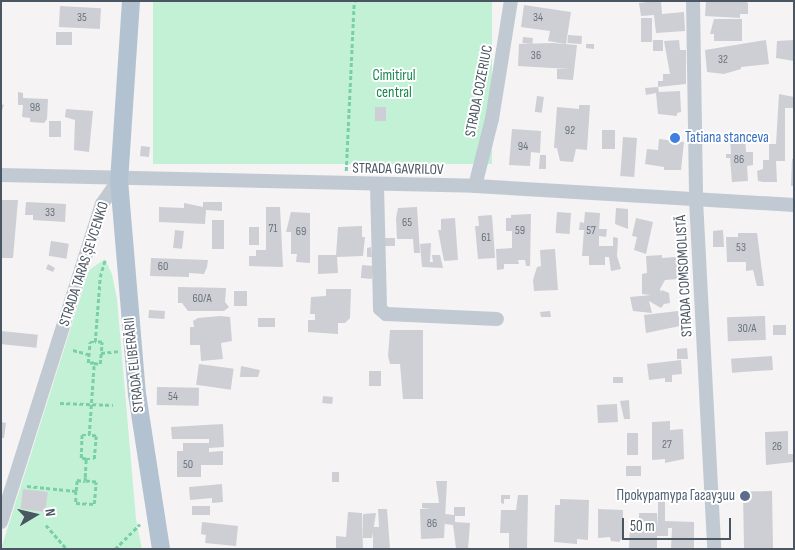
<!DOCTYPE html>
<meta charset="utf-8">
<style>
body{margin:0}
#map{position:relative;width:795px;height:550px;overflow:hidden;background:#f5f3f3;font-family:"Sofia Sans Condensed",sans-serif}
div>[style]{position:absolute}
.green>*{inset:0;background:#c3f1d5;transform-origin:0 0}
.building>*{inset:0;background:#cdcfd5;transform-origin:0 0}
.path>*{height:2.5px;margin-top:-1.25px;transform-origin:0;background:repeating-linear-gradient(90deg,#7ad0a6 0 4px,transparent 0 6.5px)}
.minor>*{height:14px;margin:-7px;padding:0 7px;transform-origin:7px;border-radius:7px;background:#c1cad2}
.major>*{height:18px;margin:-9px;padding:0 9px;transform-origin:9px;border-radius:9px;background:#b3c2d1}
.dots>*{width:14px;height:14px;translate:-50% -50%;box-sizing:border-box;border:2px solid #fff;border-radius:50%}
span{translate:-50% -50%;white-space:nowrap;text-align:center;line-height:1.15;-webkit-text-stroke:4px #fff;paint-order:stroke}
.number-label{font-size:12px;color:#6b747e}
.number-label span{-webkit-text-stroke-width:0}
.park-label{font-size:15px;color:#17864f}
.street-label{font-size:15px;color:#4a5661}
.shop-label{font-size:15px;color:#366cbe}
.left{translate:0 -50%;text-align:left}
.service-label{font-size:15px;color:#4e5e75}
.right{translate:-100% -50%;text-align:right}
.frame{position:absolute;inset:0;border:2px solid #4a5661;pointer-events:none}
.north{position:absolute;left:10px;top:490px;width:50px;height:50px;-webkit-text-stroke:4px #fff;paint-order:stroke;rotate:81deg;font-size:14px;font-weight:700;line-height:20px;text-align:center;color:#4a5661}
.north::after{content:'';display:block;margin:auto;width:18px;height:22px;background:#4a5661;clip-path:polygon(50% 0,100% 100%,50% 72%,0 100%)}
.scale{position:absolute;left:622px;top:518px;width:109px;height:22px;box-sizing:border-box;border:2px solid #4a5661;border-top:0;padding-left:6px;font-size:15px;line-height:18px;white-space:nowrap;color:#4a5661;-webkit-text-stroke:4px #fff;paint-order:stroke}
</style>
<div id="map">
<div class="green">
<div style="left:153px;top:1px;width:339px;height:163px"></div>
<div style="clip-path:polygon(105px 259px,112px 274px,117px 299px,136px 519px,142px 549px,1px 549px,89px 270px)"></div>
</div>
<div class="building">
<div style="clip-path:polygon(655px 1px,661px 1px,662px 14px,684px 12px,685px 31px,656px 33px,654px 15px,641px 16px,639px 3px)"></div>
<div style="clip-path:polygon(706px 1px,745px 1px,748px 3px,748px 14px,740px 14px,740px 18px,705px 16px)"></div>
<div style="clip-path:polygon(524px 5px,571px 12px,566px 44px,548px 41px,550px 31px,521px 27px)"></div>
<div style="left:60px;top:6px;width:41px;height:21px;rotate:3deg"></div>
<div style="left:641px;top:18px;width:11px;height:24px"></div>
<div style="clip-path:polygon(714px 19px,742px 19px,742px 41px,714px 41px,714px 34px,710px 34px)"></div>
<div style="left:56px;top:32px;width:16px;height:13px"></div>
<div style="left:568px;top:35px;width:14px;height:8px;rotate:4deg"></div>
<div style="left:523px;top:37px;width:10px;height:6px;rotate:6deg"></div>
<div style="left:653px;top:40px;width:10px;height:11px"></div>
<div style="clip-path:polygon(679px 40px,680px 50px,686px 50px,686px 84px,658px 87px,658px 81px,663px 81px,663px 74px,670px 74px,664px 41px)"></div>
<div style="clip-path:polygon(766px 40px,769px 64px,741px 67px,741px 69px,724px 74px,707px 72px,705px 50px)"></div>
<div style="clip-path:polygon(794px 40px,794px 61px,776px 58px,777px 41px)"></div>
<div style="clip-path:polygon(553px 43px,577px 45px,573px 80px,557px 79px,557px 69px,569px 69px,518px 66px,519px 44px)"></div>
<div style="clip-path:polygon(586px 44px,594px 44px,594px 49px,586px 48px)"></div>
<div style="clip-path:polygon(658px 87px,659px 92px,680px 91px,681px 112px,677px 113px,677px 116px,658px 114px,656px 93px,646px 95px,645px 88px)"></div>
<div style="clip-path:polygon(18px 92px,23px 93px,23px 98px,48px 99px,47px 119px,44px 123px,30px 122px,30px 118px,22px 117px,23px 105px,18px 105px)"></div>
<div style="clip-path:polygon(779px 94px,794px 97px,794px 108px,785px 108px,785px 161px,776px 161px,777px 182px,763px 182px,758px 181px,757px 171px,763px 169px,763px 160px,769px 160px,769px 144px,776px 144px)"></div>
<div style="left:537px;top:96px;width:7px;height:16px;rotate:8deg"></div>
<div style="left:1px;top:104px;width:3px;height:21px;rotate:18deg"></div>
<div style="clip-path:polygon(579px 105px,590px 105px,587px 150px,576px 149px,573px 162px,560px 161px,557px 148px,554px 148px,557px 107px,579px 109px)"></div>
<div style="left:375px;top:107px;width:11px;height:14px"></div>
<div style="clip-path:polygon(66px 109px,93px 111px,89px 152px,74px 150px,75px 120px,65px 117px)"></div>
<div style="left:49px;top:121px;width:12px;height:16px"></div>
<div style="clip-path:polygon(512px 129px,541px 131px,540px 153px,531px 152px,530px 166px,509px 165px)"></div>
<div style="left:602px;top:130px;width:13px;height:19px"></div>
<div style="left:623px;top:137px;width:14px;height:39px;rotate:4deg"></div>
<div style="clip-path:polygon(745px 137px,746px 152px,753px 152px,753px 165px,747px 166px,748px 181px,732px 182px,730px 158px,726px 158px,726px 154px,731px 154px,730px 138px)"></div>
<div style="clip-path:polygon(659px 139px,684px 142px,681px 170px,664px 170px,664px 167px,645px 164px,647px 149px,658px 150px)"></div>
<div style="left:141px;top:146px;width:9px;height:10px;rotate:6deg"></div>
<div style="clip-path:polygon(540px 155px,546px 155px,546px 169px,539px 169px)"></div>
<div style="clip-path:polygon(792px 159px,794px 159px,794px 186px,791px 186px)"></div>
<div style="clip-path:polygon(1px 200px,18px 200px,13px 258px,1px 258px)"></div>
<div style="clip-path:polygon(26px 202px,66px 204px,65px 222px,33px 220px,33px 215px,25px 215px)"></div>
<div style="clip-path:polygon(203px 202px,222px 202px,222px 211px,206px 210px,205px 224px,159px 222px,159px 207px,184px 208px,184px 203px,203px 207px)"></div>
<div style="clip-path:polygon(266px 207px,280px 207px,283px 267px,249px 266px,249px 256px,256px 256px,256px 250px,266px 250px)"></div>
<div style="clip-path:polygon(417px 207px,420px 253px,414px 253px,413px 239px,397px 239px,396px 218px,398px 208px)"></div>
<div style="clip-path:polygon(616px 208px,628px 209px,628px 229px,615px 224px)"></div>
<div style="clip-path:polygon(291px 212px,310px 213px,310px 263px,296px 262px,297px 254px,291px 254px,291px 232px,286px 232px)"></div>
<div style="left:557px;top:212px;width:14px;height:21px;rotate:4deg"></div>
<div style="clip-path:polygon(585px 212px,600px 213px,599px 229px,607px 229px,606px 237px,599px 236px,599px 246px,613px 246px,613px 237px,618px 238px,617px 256px,621px 269px,611px 271px,609px 257px,605px 257px,605px 265px,589px 265px,589px 256px,582px 256px,584px 230px,579px 230px,580px 222px,584px 223px)"></div>
<div style="clip-path:polygon(531px 214px,530px 266px,526px 266px,525px 260px,518px 260px,519px 264px,504px 264px,504px 269px,497px 270px,496px 249px,512px 248px,512px 231px,506px 231px,506px 218px,511px 218px,511px 215px)"></div>
<div style="clip-path:polygon(492px 215px,495px 258px,478px 259px,475px 226px,479px 226px,478px 216px)"></div>
<div style="clip-path:polygon(455px 218px,458px 260px,444px 261px,438px 230px,441px 230px,441px 219px)"></div>
<div style="clip-path:polygon(636px 218px,653px 222px,646px 254px,634px 250px,637px 237px,632px 236px)"></div>
<div style="left:212px;top:220px;width:12px;height:29px"></div>
<div style="clip-path:polygon(362px 226px,362px 237px,365px 237px,363px 256px,337px 257px,338px 273px,318px 274px,318px 255px,336px 255px,338px 227px)"></div>
<div style="left:249px;top:227px;width:10px;height:18px"></div>
<div style="left:175px;top:230px;width:9px;height:18px;rotate:6deg"></div>
<div style="clip-path:polygon(723px 230px,724px 247px,713px 247px,713px 231px)"></div>
<div style="clip-path:polygon(738px 233px,757px 233px,764px 286px,757px 286px,753px 270px,746px 271px,746px 262px,727px 262px,726px 237px,738px 237px)"></div>
<div style="left:385px;top:238px;width:10px;height:8px"></div>
<div style="left:51px;top:241px;width:18px;height:15px;rotate:9deg"></div>
<div style="clip-path:polygon(431px 243px,430px 262px,433px 262px,432px 255px,440px 255px,443px 268px,422px 267px,420px 244px)"></div>
<div style="clip-path:polygon(371px 247px,372px 257px,367px 257px,367px 248px)"></div>
<div style="clip-path:polygon(555px 249px,558px 290px,534px 291px,533px 280px,537px 267px,541px 266px,540px 250px)"></div>
<div style="clip-path:polygon(662px 255px,662px 258px,676px 257px,678px 279px,665px 280px,660px 289px,661px 292px,662px 290px,669px 293px,670px 303px,664px 304px,661px 308px,649px 301px,652px 313px,633px 311px,630px 297px,651px 295px,642px 294px,642px 274px,647px 273px,646px 256px)"></div>
<div style="clip-path:polygon(151px 258px,208px 260px,207px 267px,204px 274px,189px 273px,189px 277px,150px 276px)"></div>
<div style="clip-path:polygon(48px 264px,55px 268px,53px 272px,46px 269px)"></div>
<div style="left:362px;top:265px;width:11px;height:13px;rotate:5deg"></div>
<div style="clip-path:polygon(178px 287px,226px 288px,225px 302px,229px 307px,224px 311px,188px 311px,182px 303px,178px 303px)"></div>
<div style="clip-path:polygon(326px 289px,351px 289px,350px 318px,345px 323px,338px 323px,338px 334px,308px 332px,308px 320px,315px 320px,315px 314px,310px 314px,311px 297px,326px 296px)"></div>
<div style="left:234px;top:291px;width:13px;height:15px"></div>
<div style="left:149px;top:310px;width:16px;height:8px;rotate:4deg"></div>
<div style="clip-path:polygon(550px 311px,551px 317px,541px 317px,540px 312px)"></div>
<div style="clip-path:polygon(678px 311px,680px 326px,646px 333px,644px 315px)"></div>
<div style="clip-path:polygon(220px 316px,230px 317px,232px 341px,221px 343px,223px 359px,201px 361px,200px 345px,190px 345px,190px 327px,194px 327px,193px 321px,198px 318px)"></div>
<div style="left:765px;top:316px;width:24px;height:38px;rotate:88deg"></div>
<div style="left:258px;top:318px;width:17px;height:9px"></div>
<div style="left:773px;top:325px;width:13px;height:10px"></div>
<div style="clip-path:polygon(390px 330px,423px 330px,423px 399px,403px 399px,400px 364px,390px 364px,388px 356px)"></div>
<div style="left:1px;top:331px;width:37px;height:13px;rotate:6deg"></div>
<div style="clip-path:polygon(687px 348px,688px 359px,677px 359px,677px 349px)"></div>
<div style="left:772px;top:356px;width:14px;height:41px;rotate:86deg"></div>
<div style="clip-path:polygon(681px 360px,682px 374px,672px 375px,672px 382px,665px 382px,665px 378px,649px 380px,647px 364px)"></div>
<div style="left:199px;top:364px;width:35px;height:21px;rotate:8deg"></div>
<div style="clip-path:polygon(241px 366px,260px 370px,258px 377px,240px 377px)"></div>
<div style="left:369px;top:371px;width:12px;height:15px"></div>
<div style="left:613px;top:377px;width:10px;height:6px"></div>
<div style="left:157px;top:387px;width:42px;height:18px;rotate:1deg"></div>
<div style="left:323px;top:396px;width:10px;height:7px;rotate:6deg"></div>
<div style="clip-path:polygon(629px 400px,630px 419px,624px 419px,620px 401px)"></div>
<div style="left:617px;top:404px;width:18px;height:20px;rotate:87deg"></div>
<div style="clip-path:polygon(670px 421px,670px 430px,683px 429px,684px 459px,665px 463px,665px 459px,652px 460px,652px 422px)"></div>
<div style="clip-path:polygon(1px 422px,6px 423px,4px 438px,1px 438px)"></div>
<div style="clip-path:polygon(223px 424px,224px 447px,209px 448px,209px 452px,223px 451px,223px 465px,201px 465px,201px 477px,177px 477px,177px 451px,183px 451px,183px 443px,209px 443px,209px 439px,172px 439px,171px 427px)"></div>
<div style="clip-path:polygon(788px 431px,788px 454px,793px 454px,793px 462px,766px 465px,765px 432px)"></div>
<div style="left:627px;top:433px;width:11px;height:22px"></div>
<div style="left:626px;top:466px;width:15px;height:10px"></div>
<div style="left:332px;top:472px;width:7px;height:10px"></div>
<div style="clip-path:polygon(436px 481px,447px 481px,444px 538px,421px 539px,420px 509px,431px 509px,422px 508px,422px 503px,439px 503px)"></div>
<div style="clip-path:polygon(222px 484px,223px 502px,212px 503px,212px 498px,190px 500px,189px 487px)"></div>
<div style="left:23px;top:489px;width:25px;height:20px;rotate:7deg"></div>
<div style="left:772px;top:491px;width:58px;height:29px;rotate:89deg"></div>
<div style="clip-path:polygon(501px 495px,510px 495px,510px 499px,504px 499px,504px 504px,501px 503px)"></div>
<div style="clip-path:polygon(518px 495px,528px 495px,527px 549px,509px 549px,509px 533px,500px 533px,501px 510px,516px 510px)"></div>
<div style="clip-path:polygon(658px 496px,665px 497px,665px 521px,694px 522px,694px 549px,671px 549px,672px 528px,668px 528px,668px 536px,657px 536px,657px 549px,629px 549px,630px 525px,639px 525px,639px 513px,657px 513px,658px 529px)"></div>
<div style="clip-path:polygon(560px 499px,589px 500px,588px 540px,577px 539px,577px 544px,554px 542px,555px 505px,560px 505px)"></div>
<div style="left:192px;top:506px;width:18px;height:9px"></div>
<div style="clip-path:polygon(454px 507px,465px 507px,465px 516px,455px 516px,455px 522px,470px 523px,468px 549px,456px 549px,453px 525px,445px 524px,445px 514px,454px 515px)"></div>
<div style="clip-path:polygon(378px 509px,387px 509px,390px 549px,373px 549px,373px 527px,379px 527px)"></div>
<div style="clip-path:polygon(598px 509px,623px 510px,623px 537px,619px 542px,611px 541px,610px 537px,598px 538px)"></div>
<div style="clip-path:polygon(348px 512px,362px 513px,363px 549px,336px 549px,336px 536px,346px 537px)"></div>
<div style="clip-path:polygon(376px 513px,372px 538px,363px 538px,363px 514px)"></div>
<div style="clip-path:polygon(202px 522px,238px 526px,236px 546px,205px 543px,206px 535px,201px 534px)"></div>
</div>
<div class="path">
<div style="left:346px;top:171px;width:170px;rotate:-87.3deg"></div>
<div style="left:73px;top:350px;width:16px;rotate:15deg"></div>
<div style="left:101px;top:353px;width:18px;rotate:-6deg"></div>
<div style="left:94px;top:363px;width:6px;rotate:180deg"></div>
<div style="left:88px;top:363px;width:21px;rotate:-85deg"></div>
<div style="left:90px;top:342px;width:5px"></div>
<div style="left:60px;top:403px;width:53px;rotate:2.2deg"></div>
<div style="left:86px;top:459px;width:5px;rotate:-169deg"></div>
<div style="left:81px;top:458px;width:23px;rotate:-88deg"></div>
<div style="left:82px;top:435px;width:7px"></div>
<div style="left:27px;top:486px;width:49px;rotate:5.8deg"></div>
<div style="left:76px;top:491px;width:12px;rotate:90deg"></div>
<div style="left:76px;top:503px;width:18px;rotate:3deg"></div>
<div style="left:94px;top:504px;width:22px;rotate:-85deg"></div>
<div style="left:96px;top:482px;width:11px;rotate:-175deg"></div>
<div style="left:85px;top:481px;width:4px;rotate:-90deg"></div>
<div style="left:85px;top:477px;width:18px;rotate:-87deg"></div>
<div style="left:86px;top:459px;width:8px"></div>
<div style="left:94px;top:459px;width:23px;rotate:-85deg"></div>
<div style="left:96px;top:436px;width:7px;rotate:-172deg"></div>
<div style="left:89px;top:435px;width:72px;rotate:-86deg"></div>
<div style="left:94px;top:363px;width:6px;rotate:9deg"></div>
<div style="left:100px;top:364px;width:22px;rotate:-85deg"></div>
<div style="left:102px;top:342px;width:7px;rotate:180deg"></div>
<div style="left:95px;top:342px;width:65px;rotate:-85.6deg"></div>
<div style="left:100px;top:277px;width:19px;rotate:-74deg"></div>
<div style="left:76px;top:491px;width:11px;rotate:-85deg"></div>
<div style="left:77px;top:480px;width:8px;rotate:7deg"></div>
<div style="left:46px;top:525px;width:32px;rotate:49deg"></div>
<div style="left:115px;top:549px;width:35px;rotate:-45deg"></div>
</div>
<div class="minor">
<div style="left:693px;top:1px;width:199px;rotate:89.1deg"></div>
<div style="left:696px;top:200px;width:349px;rotate:87deg"></div>
<div style="left:1px;top:175px;width:474px;rotate:1.3deg"></div>
<div style="left:475px;top:186px;width:320px;rotate:3.4deg"></div>
<div style="left:377px;top:185px;width:124px;rotate:88.6deg"></div>
<div style="left:380px;top:309px;width:8px;rotate:40deg"></div>
<div style="left:386px;top:314px;width:111px;rotate:2.6deg"></div>
<div style="left:475px;top:186px;width:69px;rotate:-75.8deg"></div>
<div style="left:492px;top:119px;width:120px;rotate:-80.9deg"></div>
<div style="left:1px;top:522px;width:334px;rotate:-72.4deg"></div>
<div style="left:102px;top:204px;width:29px;rotate:-55deg"></div>
</div>
<div class="major">
<div style="left:131px;top:1px;width:179px;rotate:93.8deg"></div>
<div style="left:119px;top:180px;width:215px;rotate:85.2deg"></div>
<div style="left:137px;top:394px;width:157px;rotate:81.2deg"></div>
</div>
<div class="dots">
<div style="left:675px;top:138px;background:#3f7fe0"></div>
<div style="left:745px;top:496px;background:#5c6f8a"></div>
</div>
<div class="number-label">
<span style="left:82px;top:18px">35</span>
<span style="left:538px;top:18px">34</span>
<span style="left:536px;top:56px">36</span>
<span style="left:723px;top:60px">32</span>
<span style="left:35px;top:108px">98</span>
<span style="left:570px;top:131px">92</span>
<span style="left:523px;top:147px">94</span>
<span style="left:739px;top:160px">86</span>
<span style="left:50px;top:213px">33</span>
<span style="left:407px;top:223px">65</span>
<span style="left:273px;top:229px">71</span>
<span style="left:520px;top:231px">59</span>
<span style="left:591px;top:231px">57</span>
<span style="left:301px;top:232px">69</span>
<span style="left:486px;top:238px">61</span>
<span style="left:741px;top:248px">53</span>
<span style="left:163px;top:267px">60</span>
<span style="left:202px;top:299px">60/A</span>
<span style="left:747px;top:329px">30/A</span>
<span style="left:173px;top:397px">54</span>
<span style="left:667px;top:445px">27</span>
<span style="left:777px;top:447px">26</span>
<span style="left:188px;top:465px">50</span>
<span style="left:432px;top:524px">86</span>
</div>
<div class="park-label">
<span style="left:394px;top:84px">Cimitirul<br>central</span>
</div>
<div class="street-label">
<span style="left:479px;top:91px;rotate:-79deg">STRADA COZERIUC</span>
<span style="left:398px;top:169px;rotate:1deg">STRADA GAVRILOV</span>
<span style="left:84px;top:264px;rotate:-72deg">STRADA TARAS ȘEVCENKO</span>
<span style="left:684px;top:276px;rotate:-93deg">STRADA COMSOMOLISTĂ</span>
<span style="left:134px;top:365px;rotate:-96deg">STRADA ELIBERĂRII</span>
</div>
<div class="shop-label">
<span class="left" style="left:685px;top:138px">Tatiana stanceva</span>
</div>
<div class="service-label">
<span class="right" style="left:735px;top:496px">Прокуратура Гагаузии</span>
</div>
<div class="frame"></div>
<div class="north">N</div>
<div class="scale">50 m</div>
</div>
